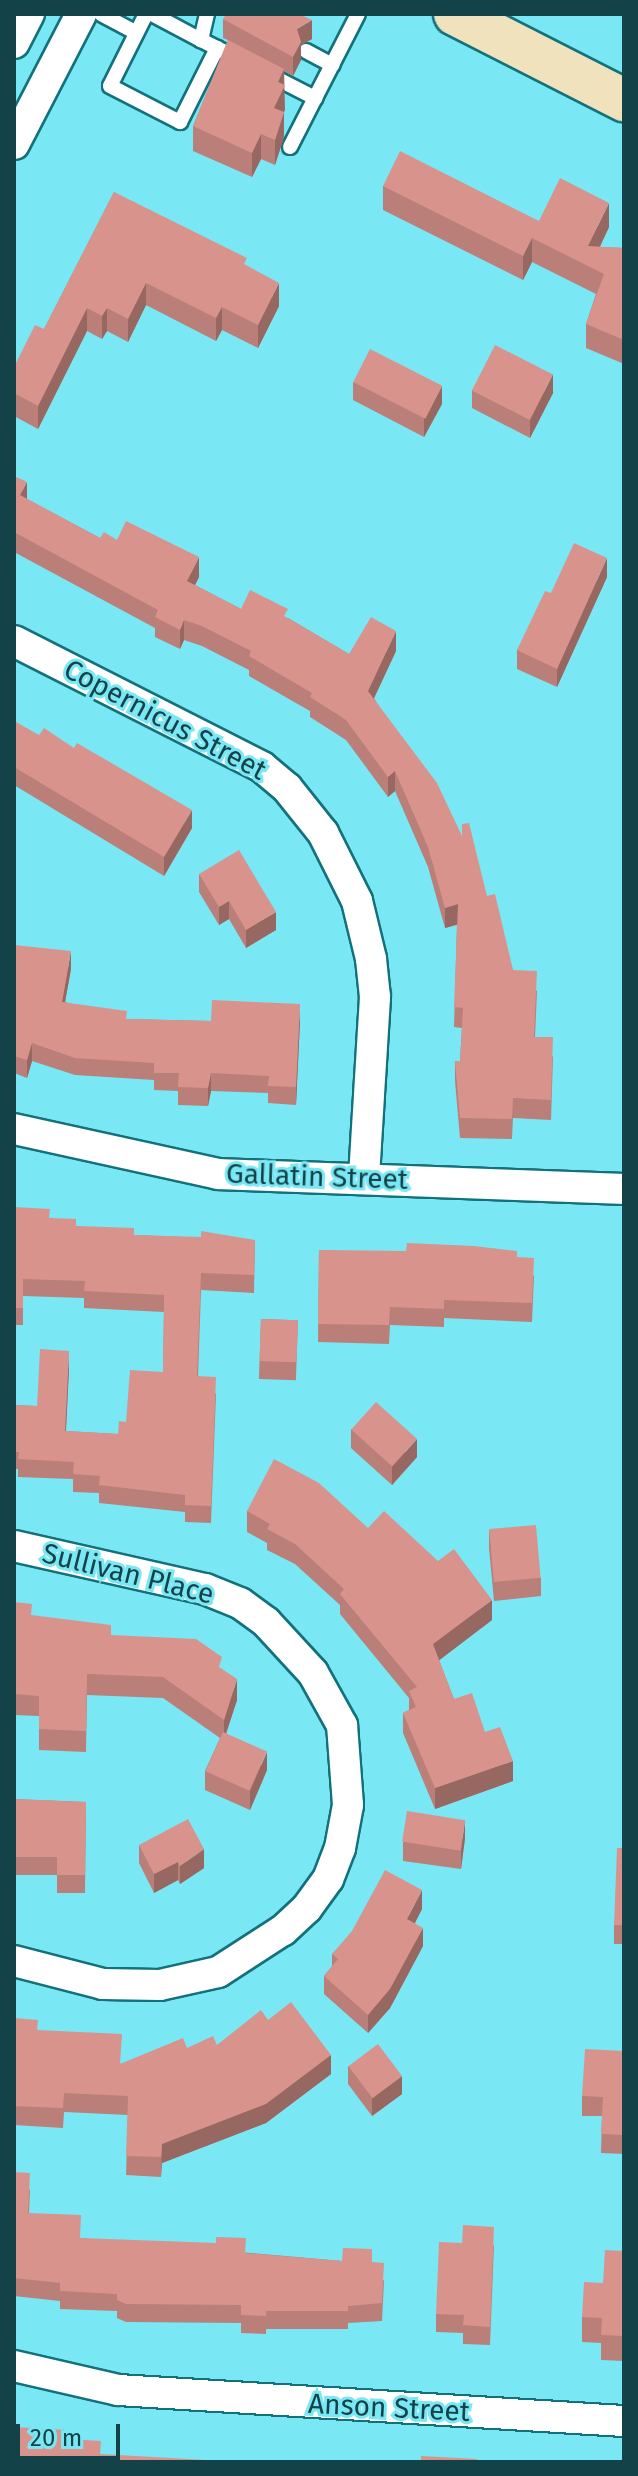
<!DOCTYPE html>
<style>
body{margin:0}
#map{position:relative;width:638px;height:2476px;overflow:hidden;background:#7ae7f5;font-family:"Fira Sans",sans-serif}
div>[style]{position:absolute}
.roads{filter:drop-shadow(2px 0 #13717b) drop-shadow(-2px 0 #13717b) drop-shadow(0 2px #13717b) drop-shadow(0 -2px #13717b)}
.service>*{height:14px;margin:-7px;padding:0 7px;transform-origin:7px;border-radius:7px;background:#fff}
.minor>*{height:30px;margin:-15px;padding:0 15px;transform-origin:15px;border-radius:15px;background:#fff}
.secondary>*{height:42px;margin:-21px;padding:0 21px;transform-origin:21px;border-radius:21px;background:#f0e2bc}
.wall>*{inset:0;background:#ba7f78;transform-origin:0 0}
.shaded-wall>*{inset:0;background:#976862}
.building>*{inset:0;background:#d8948c;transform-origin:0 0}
span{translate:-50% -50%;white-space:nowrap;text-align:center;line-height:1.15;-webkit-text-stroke:6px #7ae7f5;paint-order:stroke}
.street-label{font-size:28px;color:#134348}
.frame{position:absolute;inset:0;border:16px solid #134348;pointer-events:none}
.scale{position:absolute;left:16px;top:2424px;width:104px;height:36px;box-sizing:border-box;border:4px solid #134348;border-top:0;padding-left:10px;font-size:24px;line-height:28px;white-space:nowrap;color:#134348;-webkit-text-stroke:6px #7ae7f5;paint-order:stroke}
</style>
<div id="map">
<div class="roads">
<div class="service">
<div style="left:101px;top:14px;width:40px;rotate:28deg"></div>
<div style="left:146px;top:14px;width:80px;rotate:116.6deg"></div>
<div style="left:110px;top:86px;width:79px;rotate:27.2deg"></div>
<div style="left:180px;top:122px;width:83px;rotate:-63.4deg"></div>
<div style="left:152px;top:14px;width:55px;rotate:28deg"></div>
<div style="left:207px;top:14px;width:27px;rotate:103deg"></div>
<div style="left:201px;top:40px;width:45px;rotate:26.6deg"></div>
<div style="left:306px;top:51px;width:30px;rotate:28deg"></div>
<div style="left:270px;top:75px;width:51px;rotate:27.1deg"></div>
<div style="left:315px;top:98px;width:94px;rotate:-62.9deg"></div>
<div style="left:290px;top:147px;width:55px;rotate:-63deg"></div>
</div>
<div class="minor">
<div style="left:14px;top:43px;width:33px;rotate:-63deg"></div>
<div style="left:14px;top:144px;width:146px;rotate:-62.7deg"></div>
<div style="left:14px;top:641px;width:278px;rotate:26.9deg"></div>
<div style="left:262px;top:767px;width:33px;rotate:40deg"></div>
<div style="left:287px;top:788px;width:58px;rotate:51.3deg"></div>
<div style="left:323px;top:833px;width:76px;rotate:63.4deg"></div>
<div style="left:357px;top:901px;width:60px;rotate:76.4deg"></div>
<div style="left:371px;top:959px;width:38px;rotate:84deg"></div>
<div style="left:375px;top:997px;width:182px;rotate:93.5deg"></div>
<div style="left:14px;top:1129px;width:209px;rotate:12.4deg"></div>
<div style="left:218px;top:1174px;width:406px;rotate:2.1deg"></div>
<div style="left:14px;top:1546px;width:196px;rotate:12.7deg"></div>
<div style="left:205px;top:1589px;width:38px;rotate:22deg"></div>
<div style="left:240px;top:1603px;width:32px;rotate:36deg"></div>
<div style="left:266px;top:1622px;width:69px;rotate:47.3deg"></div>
<div style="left:313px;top:1673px;width:60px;rotate:60.9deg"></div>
<div style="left:342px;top:1725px;width:80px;rotate:85.7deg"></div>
<div style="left:348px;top:1805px;width:44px;rotate:100.5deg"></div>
<div style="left:340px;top:1848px;width:33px;rotate:111deg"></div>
<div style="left:328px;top:1879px;width:36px;rotate:126deg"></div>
<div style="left:307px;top:1908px;width:33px;rotate:137deg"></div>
<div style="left:283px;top:1930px;width:77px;rotate:147.1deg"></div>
<div style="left:218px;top:1972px;width:59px;rotate:167.4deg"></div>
<div style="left:160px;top:1985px;width:57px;rotate:-179deg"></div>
<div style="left:103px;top:1984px;width:92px;rotate:-165.5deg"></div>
<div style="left:14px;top:2366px;width:107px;rotate:13deg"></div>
<div style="left:118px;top:2390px;width:507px;rotate:3.51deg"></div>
</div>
<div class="secondary">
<div style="left:455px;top:14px;width:190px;rotate:27deg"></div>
</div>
</div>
<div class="wall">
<div style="clip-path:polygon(223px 19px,312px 39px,301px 45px,301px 60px,293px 76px,284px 71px,284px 137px,275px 165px,261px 159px,252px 177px,193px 151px,193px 126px,228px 40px,223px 38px)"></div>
<div style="clip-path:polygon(383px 186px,539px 221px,609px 227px,600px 247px,624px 248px,624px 364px,586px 348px,586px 324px,596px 294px,532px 262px,523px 280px,383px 210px)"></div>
<div style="clip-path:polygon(114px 192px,247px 266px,279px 306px,258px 348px,222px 330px,216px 341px,146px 305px,128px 342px,107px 331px,102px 339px,87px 331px,38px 429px,14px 416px,14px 367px,44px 329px)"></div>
<div style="clip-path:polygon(353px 382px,442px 404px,424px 437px,353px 400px)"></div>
<div style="clip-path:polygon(472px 390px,553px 393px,530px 438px,472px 408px)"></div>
<div style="clip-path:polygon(14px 476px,27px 499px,100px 538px,117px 540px,199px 577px,195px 585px,241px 609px,288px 618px,349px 654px,396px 651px,374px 698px,487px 896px,513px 970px,537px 991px,535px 1037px,553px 1057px,551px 1120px,513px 1118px,512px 1139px,460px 1138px,455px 1081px,455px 1061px,460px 1061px,462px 1028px,454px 1027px,457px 925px,445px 928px,428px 867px,395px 791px,388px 797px,346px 740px,310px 717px,310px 711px,249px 676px,249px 670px,202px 646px,184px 640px,180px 649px,155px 637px,155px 628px,14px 552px)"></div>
<div style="clip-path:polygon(607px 577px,557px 687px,517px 669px,517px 650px,551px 593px)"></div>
<div style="clip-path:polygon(14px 721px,192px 828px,164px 876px,14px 785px)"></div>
<div style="clip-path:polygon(199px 874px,276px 930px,246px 948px,229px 919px,219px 925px,199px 892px)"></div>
<div style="clip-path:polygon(14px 945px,71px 969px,65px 1002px,127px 1019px,211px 1021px,300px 1021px,296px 1105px,268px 1103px,268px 1093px,211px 1091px,208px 1106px,178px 1105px,178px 1091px,154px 1090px,154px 1080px,75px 1075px,32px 1061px,27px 1078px,14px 1073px)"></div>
<div style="clip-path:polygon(14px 1207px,76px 1226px,134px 1235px,255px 1240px,254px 1293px,201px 1290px,198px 1377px,216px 1394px,211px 1523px,185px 1522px,185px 1512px,99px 1503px,99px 1493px,73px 1492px,73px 1479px,18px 1477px,18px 1469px,14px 1469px,14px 1405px,37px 1406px,69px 1368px,66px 1431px,118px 1434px,163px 1372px,164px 1312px,84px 1308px,84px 1298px,23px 1296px,23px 1325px,14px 1325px)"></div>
<div style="clip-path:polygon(319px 1250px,517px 1257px,534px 1276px,532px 1322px,444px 1318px,444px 1327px,390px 1325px,389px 1344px,318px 1342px)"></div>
<div style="left:261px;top:1319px;width:37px;height:60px;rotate:2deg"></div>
<div style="clip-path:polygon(351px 1429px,417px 1457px,392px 1485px,351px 1448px)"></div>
<div style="clip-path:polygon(624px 1504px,624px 1546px,622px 1546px)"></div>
<div style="clip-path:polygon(247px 1511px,368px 1528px,492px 1620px,439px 1660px,454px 1699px,485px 1732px,513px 1781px,435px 1809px,403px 1733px,403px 1713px,409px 1710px,409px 1698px,340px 1614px,340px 1605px,295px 1564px,267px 1550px,267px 1543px,247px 1532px)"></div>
<div style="clip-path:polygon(489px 1530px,541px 1578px,541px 1596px,494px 1601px,489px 1548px)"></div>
<div style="clip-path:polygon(14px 1602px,32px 1616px,111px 1635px,222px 1669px,237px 1700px,226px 1733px,267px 1770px,250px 1810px,205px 1790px,205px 1771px,220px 1738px,163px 1698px,87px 1695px,86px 1752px,39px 1750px,39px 1716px,14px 1715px)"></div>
<div style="clip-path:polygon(14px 1799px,86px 1802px,85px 1893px,57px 1893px,57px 1875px,14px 1875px)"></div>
<div style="clip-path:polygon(465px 1838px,461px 1869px,403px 1861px,403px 1842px)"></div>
<div style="clip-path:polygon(139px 1845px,204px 1868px,180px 1884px,178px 1880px,154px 1893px,139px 1863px)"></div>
<div style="clip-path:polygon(624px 1848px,624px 1944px,614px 1944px,614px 1925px)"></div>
<div style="clip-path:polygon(422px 1909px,415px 1923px,423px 1946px,390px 2008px,368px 2033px,324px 1994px,324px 1976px,332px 1966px,332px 1954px)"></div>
<div style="clip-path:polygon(14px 2018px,38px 2030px,121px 2064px,187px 2048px,217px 2045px,268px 2020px,331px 2074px,266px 2123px,162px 2163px,161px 2177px,126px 2175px,128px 2115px,64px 2112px,63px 2128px,14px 2125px)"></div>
<div style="clip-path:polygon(624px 2051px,624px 2154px,601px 2153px,602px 2116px,582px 2116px,582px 2096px)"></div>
<div style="clip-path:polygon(348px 2066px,402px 2094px,372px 2116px,348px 2084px)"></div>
<div style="clip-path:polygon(14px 2172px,30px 2190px,29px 2213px,81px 2238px,342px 2261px,372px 2262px,384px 2281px,382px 2321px,348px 2323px,348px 2329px,266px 2329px,266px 2334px,241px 2333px,241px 2323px,126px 2322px,117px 2318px,117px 2311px,60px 2309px,60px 2301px,14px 2296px)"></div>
<div style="clip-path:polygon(494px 2245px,490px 2345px,463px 2344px,463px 2333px,436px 2332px,436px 2314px)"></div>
<div style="clip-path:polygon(624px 2251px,624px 2361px,601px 2360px,601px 2343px,582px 2342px,582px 2317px)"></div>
</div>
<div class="shaded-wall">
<div style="clip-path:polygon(312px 20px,312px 39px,301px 45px,301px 60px,293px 76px,293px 57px,297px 29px)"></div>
<div style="clip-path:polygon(284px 69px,285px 110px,274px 133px,274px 108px,278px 82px)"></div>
<div style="clip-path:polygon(284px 112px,284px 137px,275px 165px,275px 140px)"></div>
<div style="clip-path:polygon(261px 134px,261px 159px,252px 177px,252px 153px)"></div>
<div style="clip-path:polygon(609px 203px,609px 227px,590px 267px,588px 246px)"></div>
<div style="clip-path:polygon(532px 238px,532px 262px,523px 280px,523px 256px)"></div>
<div style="clip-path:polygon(146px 283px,146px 305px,128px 342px,128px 319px)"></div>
<div style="clip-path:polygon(279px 283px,279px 306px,258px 348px,258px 325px)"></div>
<div style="clip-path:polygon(222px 307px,222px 330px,216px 341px,216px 318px)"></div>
<div style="clip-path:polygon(87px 308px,87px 331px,38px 429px,38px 406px)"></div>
<div style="clip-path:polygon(107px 308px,107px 331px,102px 339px,102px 316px)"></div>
<div style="clip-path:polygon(553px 374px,553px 393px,530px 438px,530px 420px)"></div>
<div style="clip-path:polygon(442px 386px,442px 404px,424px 437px,424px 418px)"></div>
<div style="clip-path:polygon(27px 482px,27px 502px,20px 495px)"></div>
<div style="clip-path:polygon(199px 557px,199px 577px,187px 601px,187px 581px)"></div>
<div style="clip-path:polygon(607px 558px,607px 577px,557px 687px,557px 669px)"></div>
<div style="clip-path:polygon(184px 620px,184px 640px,180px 649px,180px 630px)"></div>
<div style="clip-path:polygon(396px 631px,396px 651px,368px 711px,368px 691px)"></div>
<div style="clip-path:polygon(395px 771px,395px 791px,388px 797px,388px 777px)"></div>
<div style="clip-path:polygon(192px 810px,192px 828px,164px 876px,164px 857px)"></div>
<div style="clip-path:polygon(229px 901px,229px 919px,219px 925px,219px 907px)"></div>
<div style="clip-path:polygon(458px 904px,458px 924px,445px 928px,445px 908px)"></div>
<div style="clip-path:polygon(276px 912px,276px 930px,246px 948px,246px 930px)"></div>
<div style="clip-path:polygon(71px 951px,71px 969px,62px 1019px,62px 1002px)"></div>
<div style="clip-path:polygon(300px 1004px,300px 1021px,296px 1105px,296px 1087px)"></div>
<div style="clip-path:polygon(32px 1043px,32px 1061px,27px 1078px,27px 1060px)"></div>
<div style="clip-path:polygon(211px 1073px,211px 1091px,208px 1106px,208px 1088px)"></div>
<div style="clip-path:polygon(69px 1351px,69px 1368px,65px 1448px,65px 1431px)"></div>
<div style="clip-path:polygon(417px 1439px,417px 1457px,392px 1485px,392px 1467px)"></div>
<div style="clip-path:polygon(492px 1600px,492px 1620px,433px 1665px,433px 1644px)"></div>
<div style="clip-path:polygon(237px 1679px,237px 1700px,224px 1740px,224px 1720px)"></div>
<div style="clip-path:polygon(267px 1752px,267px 1770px,250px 1810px,250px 1791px)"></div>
<div style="clip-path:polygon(513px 1761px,513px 1781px,435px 1809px,435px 1788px)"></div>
<div style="clip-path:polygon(465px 1820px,465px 1838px,461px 1869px,461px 1851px)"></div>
<div style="clip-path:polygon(204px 1849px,204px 1868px,180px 1884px,180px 1866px)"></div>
<div style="clip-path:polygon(178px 1862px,178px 1880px,154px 1893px,154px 1874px)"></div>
<div style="clip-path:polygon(422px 1890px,422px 1909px,407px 1938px,407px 1919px)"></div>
<div style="clip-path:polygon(423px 1928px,423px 1946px,390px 2008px,368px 2033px,368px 2015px)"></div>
<div style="clip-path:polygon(331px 2055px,331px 2074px,266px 2123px,162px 2163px,161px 2177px,162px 2144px)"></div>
<div style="clip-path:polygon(402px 2076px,402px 2094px,372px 2116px,372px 2098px)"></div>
</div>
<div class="building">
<div style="clip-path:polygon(226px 14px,299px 14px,312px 20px,297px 29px,301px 42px,293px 57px,223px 19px)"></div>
<div style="clip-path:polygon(228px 40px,284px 69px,278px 82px,285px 85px,274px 108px,284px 112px,275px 140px,261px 134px,252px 153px,193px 126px)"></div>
<div style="clip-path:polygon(400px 151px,539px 221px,560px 178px,609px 203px,588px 246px,624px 248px,624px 340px,586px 324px,604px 274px,532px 238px,523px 256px,383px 186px)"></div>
<div style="clip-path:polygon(114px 192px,247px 258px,244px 264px,279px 283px,258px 325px,222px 307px,216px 318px,146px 283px,128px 319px,107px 308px,102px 316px,87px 308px,38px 406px,14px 393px,14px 367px,35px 325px,44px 329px)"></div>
<div style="left:495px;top:345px;width:65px;height:51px;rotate:27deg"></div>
<div style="left:370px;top:349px;width:81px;height:37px;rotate:27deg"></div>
<div style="clip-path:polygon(14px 476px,27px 482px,20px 495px,100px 538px,104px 532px,117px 540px,126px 521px,199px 557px,187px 581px,241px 609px,250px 590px,288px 609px,284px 616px,349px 654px,371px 617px,396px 631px,368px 691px,437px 783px,462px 836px,462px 824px,469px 823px,487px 896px,495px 894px,513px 970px,537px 971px,534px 1037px,553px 1037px,551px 1100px,513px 1098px,512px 1119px,460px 1118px,455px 1061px,460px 1061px,463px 1008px,454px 1007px,458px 904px,445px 908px,428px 847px,395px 771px,388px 777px,346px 720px,310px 697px,312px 693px,249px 656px,251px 651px,202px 626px,184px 620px,180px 630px,155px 617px,158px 610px,14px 532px)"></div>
<div style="clip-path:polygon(574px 543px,607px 558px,557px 669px,517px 650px,545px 591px,551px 593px)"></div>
<div style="clip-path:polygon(14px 721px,39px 735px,44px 728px,74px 748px,77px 743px,192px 810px,164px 857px,14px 767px)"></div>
<div style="clip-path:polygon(239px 850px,276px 912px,246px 930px,229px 901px,219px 907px,199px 874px)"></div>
<div style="clip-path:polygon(14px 945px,71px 951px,62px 1002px,127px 1011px,126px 1019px,211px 1021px,212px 1000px,300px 1004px,296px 1087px,268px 1086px,269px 1076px,211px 1073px,208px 1088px,178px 1087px,179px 1073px,154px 1073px,154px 1063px,75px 1058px,32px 1043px,27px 1060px,14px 1056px)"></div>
<div style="clip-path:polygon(14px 1207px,50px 1209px,49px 1218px,76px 1219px,76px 1226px,134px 1228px,134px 1235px,201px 1237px,201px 1231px,255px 1240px,254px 1275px,201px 1273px,197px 1376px,216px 1377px,211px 1506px,185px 1505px,185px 1495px,99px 1485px,100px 1476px,73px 1474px,74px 1462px,18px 1459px,19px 1452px,14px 1452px,14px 1405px,37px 1406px,40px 1349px,69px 1351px,65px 1431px,118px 1434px,119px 1421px,126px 1422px,130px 1370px,163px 1372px,164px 1295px,84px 1291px,85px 1281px,23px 1279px,23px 1308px,14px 1308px)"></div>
<div style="clip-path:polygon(407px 1243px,474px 1246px,517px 1251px,517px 1257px,534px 1258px,532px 1303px,444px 1300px,444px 1309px,390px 1307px,389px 1325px,318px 1324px,319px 1250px,406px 1251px)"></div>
<div style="left:261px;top:1319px;width:37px;height:42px;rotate:2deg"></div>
<div style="left:376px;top:1402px;width:55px;height:37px;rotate:42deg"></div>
<div style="clip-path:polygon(274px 1459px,319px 1483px,368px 1528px,384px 1511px,438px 1561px,454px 1549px,492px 1600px,433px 1644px,454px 1699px,472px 1693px,485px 1732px,500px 1727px,513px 1761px,435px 1788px,403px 1713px,416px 1707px,409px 1691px,417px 1687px,340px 1594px,344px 1589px,295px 1544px,267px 1529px,270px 1524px,247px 1511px)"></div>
<div style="left:536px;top:1525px;width:53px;height:47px;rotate:85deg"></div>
<div style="clip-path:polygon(14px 1602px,32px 1604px,31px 1615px,111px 1625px,111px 1635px,196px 1639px,222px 1657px,219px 1667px,237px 1679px,224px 1720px,163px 1677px,87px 1674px,86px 1731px,39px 1729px,39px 1696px,14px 1694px)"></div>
<div style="left:223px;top:1732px;width:48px;height:43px;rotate:24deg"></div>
<div style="clip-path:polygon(14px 1799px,86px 1802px,85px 1875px,57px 1875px,57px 1857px,14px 1857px)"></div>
<div style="left:407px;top:1811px;width:59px;height:31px;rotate:9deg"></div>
<div style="clip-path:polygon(188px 1819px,204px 1849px,180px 1866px,178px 1862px,154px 1874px,139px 1845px)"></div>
<div style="clip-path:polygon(617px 1848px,624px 1848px,624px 1925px,614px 1925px)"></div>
<div style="clip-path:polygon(385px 1870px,422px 1890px,407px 1919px,423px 1928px,390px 1989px,368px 2015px,324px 1976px,338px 1959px,332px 1954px,352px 1931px)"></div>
<div style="clip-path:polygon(291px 2002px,331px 2055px,266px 2104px,162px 2144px,161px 2157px,126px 2156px,128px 2096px,64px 2093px,63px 2108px,14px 2106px,14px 2018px,38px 2020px,37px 2030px,122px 2034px,120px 2064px,183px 2038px,187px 2048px,213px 2036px,217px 2045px,261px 2010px,268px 2020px)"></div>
<div style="left:378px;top:2044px;width:40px;height:37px;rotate:53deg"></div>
<div style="clip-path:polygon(585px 2049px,624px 2051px,624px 2135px,601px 2134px,603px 2097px,582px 2096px)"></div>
<div style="clip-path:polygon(14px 2172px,30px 2173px,28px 2213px,81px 2215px,80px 2238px,216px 2243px,216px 2237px,246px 2238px,245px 2253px,342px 2261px,343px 2248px,372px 2249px,372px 2262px,384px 2263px,382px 2303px,348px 2306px,348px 2311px,266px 2311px,266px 2316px,241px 2315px,241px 2305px,126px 2304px,117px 2300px,117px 2294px,60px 2291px,60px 2283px,14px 2278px)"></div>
<div style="clip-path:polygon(463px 2225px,494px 2227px,490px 2327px,463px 2325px,464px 2315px,436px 2314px,439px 2242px,462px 2243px)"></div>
<div style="clip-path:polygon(605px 2250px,624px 2251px,624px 2336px,601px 2335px,602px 2318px,582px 2317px,584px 2282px,603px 2283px)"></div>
<div style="clip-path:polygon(14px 2427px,68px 2430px,67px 2439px,101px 2441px,100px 2454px,242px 2462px,14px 2462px)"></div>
<div style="clip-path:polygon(421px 2456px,477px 2459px,477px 2462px,421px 2462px)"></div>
</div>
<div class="street-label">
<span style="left:165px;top:720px;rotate:28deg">Copernicus Street</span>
<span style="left:317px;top:1177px;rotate:2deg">Gallatin Street</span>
<span style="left:128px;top:1574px;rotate:14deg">Sullivan Place</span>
<span style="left:389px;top:2408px;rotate:3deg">Anson Street</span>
</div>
<div class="frame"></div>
<div class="scale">20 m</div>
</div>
